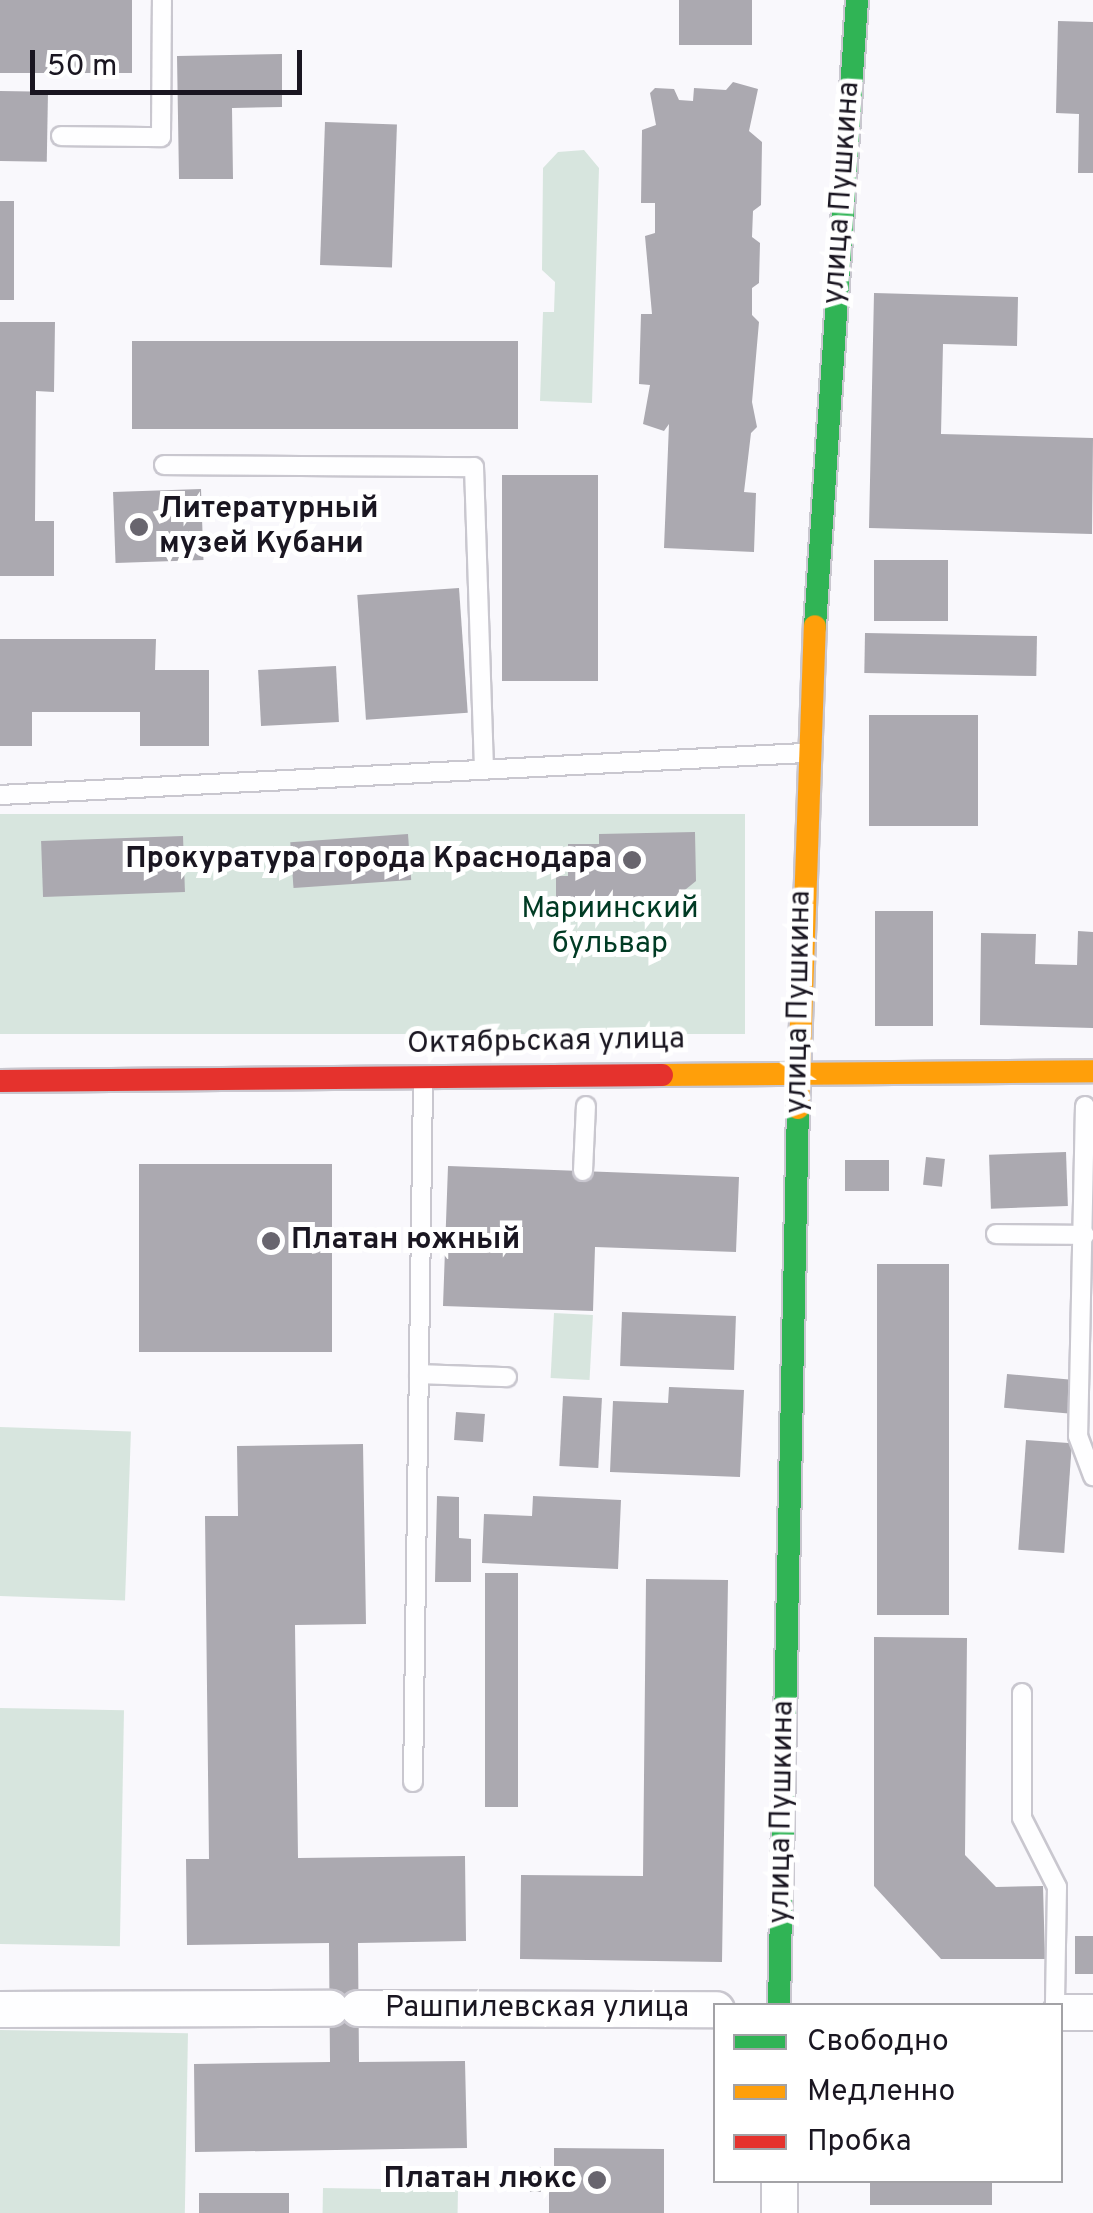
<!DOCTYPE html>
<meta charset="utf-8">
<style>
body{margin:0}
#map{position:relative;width:1093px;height:2213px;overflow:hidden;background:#f9f8fc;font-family:Overpass,sans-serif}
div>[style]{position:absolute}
.green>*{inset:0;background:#d7e5de;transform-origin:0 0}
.building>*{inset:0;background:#aba9b0;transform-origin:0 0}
.roads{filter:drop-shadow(2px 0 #c9c7cf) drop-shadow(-2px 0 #c9c7cf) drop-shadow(0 2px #c9c7cf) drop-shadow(0 -2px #c9c7cf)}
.lane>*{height:18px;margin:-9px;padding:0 9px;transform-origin:9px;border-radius:9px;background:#fefeff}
.street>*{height:35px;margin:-17.5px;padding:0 17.5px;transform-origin:17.5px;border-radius:17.5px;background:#fefeff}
.fast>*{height:22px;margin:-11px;padding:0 11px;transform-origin:11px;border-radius:11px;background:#30b455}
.slow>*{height:22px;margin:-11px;padding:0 11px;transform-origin:11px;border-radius:11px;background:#ff9f0a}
.jam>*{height:22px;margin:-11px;padding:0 11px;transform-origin:11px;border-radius:11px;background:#e5322d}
.dots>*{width:28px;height:28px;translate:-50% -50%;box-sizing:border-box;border:5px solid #fff;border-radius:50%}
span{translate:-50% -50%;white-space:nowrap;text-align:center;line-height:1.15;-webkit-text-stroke:10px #fff;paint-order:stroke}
.street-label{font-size:30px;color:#1a1621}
.poi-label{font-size:30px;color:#1a1621;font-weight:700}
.left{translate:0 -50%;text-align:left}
.right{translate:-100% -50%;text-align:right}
.park-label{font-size:30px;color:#003b24}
.legend{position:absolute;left:713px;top:2003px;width:350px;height:180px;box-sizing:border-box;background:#fff;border:2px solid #a3a2a6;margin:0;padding:12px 18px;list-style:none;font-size:30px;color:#1a1621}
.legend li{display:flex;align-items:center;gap:20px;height:50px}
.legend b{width:50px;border:2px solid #a3a2a6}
.scale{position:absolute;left:30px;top:50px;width:272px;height:45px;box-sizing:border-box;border:5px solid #1a1621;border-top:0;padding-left:12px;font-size:30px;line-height:35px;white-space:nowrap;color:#1a1621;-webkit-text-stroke:8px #fff;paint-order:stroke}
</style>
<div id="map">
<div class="green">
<div style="clip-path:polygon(584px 150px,599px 168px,592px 403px,540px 401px,543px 312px,554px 312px,555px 282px,542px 270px,543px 168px,558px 152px)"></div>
<div style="left:745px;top:814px;width:220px;height:745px;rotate:90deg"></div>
<div style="left:554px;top:1313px;width:39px;height:65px;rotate:3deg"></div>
<div style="left:0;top:1427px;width:131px;height:169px;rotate:2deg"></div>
<div style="left:0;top:1708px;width:124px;height:236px;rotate:1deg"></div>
<div style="left:0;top:2030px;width:188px;height:183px;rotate:1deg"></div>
<div style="left:323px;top:2188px;width:135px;height:25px;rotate:1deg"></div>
</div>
<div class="building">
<div style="left:0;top:0;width:132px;height:73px"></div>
<div style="left:679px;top:0;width:73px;height:45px"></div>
<div style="clip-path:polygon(1058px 21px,1093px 22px,1093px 173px,1078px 173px,1079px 114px,1056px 113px)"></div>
<div style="clip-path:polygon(282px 54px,282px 107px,232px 108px,233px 179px,179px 179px,177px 56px)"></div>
<div style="clip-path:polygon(733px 82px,758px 89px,749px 131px,762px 142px,761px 205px,753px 211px,752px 237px,760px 243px,759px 283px,752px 288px,752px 315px,759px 322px,752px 402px,757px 427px,751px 433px,744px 492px,756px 493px,754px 552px,664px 548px,669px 424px,664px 431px,643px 424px,650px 385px,639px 384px,641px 314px,652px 314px,645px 236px,655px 233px,655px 203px,641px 203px,642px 130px,656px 125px,650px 93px,655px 88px,674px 89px,679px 100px,693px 101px,694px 88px,726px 90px)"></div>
<div style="left:0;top:91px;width:48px;height:70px;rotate:1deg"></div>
<div style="left:325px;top:122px;width:72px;height:143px;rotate:2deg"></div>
<div style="left:0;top:201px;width:14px;height:99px"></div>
<div style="clip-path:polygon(874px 293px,1018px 297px,1017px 346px,943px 344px,941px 434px,1093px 438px,1092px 534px,869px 528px)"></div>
<div style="clip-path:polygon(0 322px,55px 322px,54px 392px,36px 391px,35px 521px,54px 521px,54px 576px,0 576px)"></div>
<div style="left:132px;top:341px;width:386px;height:88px"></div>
<div style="left:502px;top:475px;width:96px;height:206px"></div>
<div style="left:201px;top:489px;width:71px;height:88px;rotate:88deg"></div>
<div style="left:874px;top:560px;width:74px;height:61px"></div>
<div style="left:459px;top:588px;width:125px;height:102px;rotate:86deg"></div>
<div style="left:865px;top:633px;width:172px;height:40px;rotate:1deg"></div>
<div style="clip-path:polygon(0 639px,156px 639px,155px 670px,209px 670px,209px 746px,140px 746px,140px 712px,32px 712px,32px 746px,0 746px)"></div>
<div style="left:336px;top:666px;width:56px;height:78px;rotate:87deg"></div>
<div style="left:869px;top:715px;width:109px;height:111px"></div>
<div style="clip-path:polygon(695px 832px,696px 881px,664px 907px,556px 909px,556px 876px,568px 876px,568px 844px,599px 844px,599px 834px)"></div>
<div style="left:408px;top:834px;width:46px;height:118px;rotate:86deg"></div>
<div style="left:183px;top:836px;width:56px;height:142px;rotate:88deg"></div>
<div style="left:875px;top:911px;width:58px;height:115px"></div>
<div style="clip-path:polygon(1078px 931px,1093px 932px,1093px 1028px,980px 1025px,981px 933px,1036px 934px,1035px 964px,1077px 965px)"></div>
<div style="left:1066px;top:1152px;width:54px;height:77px;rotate:88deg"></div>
<div style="left:926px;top:1157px;width:19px;height:28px;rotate:6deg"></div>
<div style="left:845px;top:1160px;width:44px;height:31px"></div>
<div style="left:139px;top:1164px;width:193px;height:188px"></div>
<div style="clip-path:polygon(448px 1166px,739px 1177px,736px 1252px,595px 1247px,593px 1311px,443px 1306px)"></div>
<div style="left:877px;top:1264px;width:72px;height:351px"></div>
<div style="left:622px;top:1312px;width:114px;height:54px;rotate:2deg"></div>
<div style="left:1007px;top:1374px;width:65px;height:34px;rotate:5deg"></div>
<div style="clip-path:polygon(669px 1387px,744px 1390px,740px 1477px,610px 1472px,613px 1401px,668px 1403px)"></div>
<div style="left:563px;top:1396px;width:39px;height:70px;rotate:3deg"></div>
<div style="left:456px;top:1412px;width:29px;height:28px;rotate:4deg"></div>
<div style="left:1026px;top:1440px;width:46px;height:110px;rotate:4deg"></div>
<div style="clip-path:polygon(363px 1444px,366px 1624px,295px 1625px,298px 1858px,465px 1856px,466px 1941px,358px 1943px,359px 2062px,465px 2061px,467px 2148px,195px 2152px,194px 2064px,330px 2062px,329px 1943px,187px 1945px,186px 1859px,209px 1859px,205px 1516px,238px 1516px,237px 1446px)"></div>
<div style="clip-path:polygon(437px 1496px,459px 1497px,459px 1538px,471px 1539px,471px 1582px,435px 1582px)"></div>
<div style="clip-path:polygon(533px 1496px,621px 1500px,618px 1569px,482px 1563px,484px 1514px,532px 1516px)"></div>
<div style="left:485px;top:1573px;width:33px;height:234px"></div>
<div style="clip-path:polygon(646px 1579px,728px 1580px,722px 1962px,520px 1959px,521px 1875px,643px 1876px)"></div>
<div style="clip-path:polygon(874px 1637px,967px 1638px,965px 1855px,996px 1887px,1043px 1886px,1045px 1959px,941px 1959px,874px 1886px)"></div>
<div style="left:1075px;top:1936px;width:18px;height:38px"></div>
<div style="clip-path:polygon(554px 2148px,664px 2149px,664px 2213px,549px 2213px,549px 2192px,530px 2192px,530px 2167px,554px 2167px)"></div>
<div style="left:870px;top:2180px;width:122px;height:25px"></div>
<div style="left:199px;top:2193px;width:90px;height:20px"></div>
</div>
<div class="roads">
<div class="lane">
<div style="left:61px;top:136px;width:100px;rotate:0.6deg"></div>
<div style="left:161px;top:137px;width:137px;rotate:-89.6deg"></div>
<div style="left:164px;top:465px;width:310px;rotate:0.4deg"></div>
<div style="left:474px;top:467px;width:301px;rotate:88.1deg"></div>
<div style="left:0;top:795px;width:804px;rotate:-2.99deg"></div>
<div style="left:1085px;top:1106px;width:330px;rotate:91.2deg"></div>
<div style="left:1078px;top:1436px;width:43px;rotate:69.4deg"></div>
<div style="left:583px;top:1171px;width:65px;rotate:-87.4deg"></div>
<div style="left:996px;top:1234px;width:89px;rotate:0.6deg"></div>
<div style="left:419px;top:1374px;width:88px;rotate:2deg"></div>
<div style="left:1022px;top:1693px;width:125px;rotate:90deg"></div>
<div style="left:1022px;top:1818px;width:77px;rotate:63.1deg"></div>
<div style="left:1057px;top:1887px;width:119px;rotate:91deg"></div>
<div style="left:413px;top:1782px;width:702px;rotate:-89.18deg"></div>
</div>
<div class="street">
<div style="left:358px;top:2008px;width:358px;rotate:0.2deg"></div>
<div style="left:0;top:2009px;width:330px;rotate:-0.2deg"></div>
<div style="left:1060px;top:2012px;width:33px"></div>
<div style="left:779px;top:2213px;width:33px;rotate:-90deg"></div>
</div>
<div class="fast">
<div style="left:815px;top:626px;width:627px;rotate:-86.16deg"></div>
<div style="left:779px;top:2006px;width:898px;rotate:-88.79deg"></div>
</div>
<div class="slow">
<div style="left:662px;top:1075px;width:431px;rotate:-0.5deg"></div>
<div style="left:798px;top:1108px;width:482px;rotate:-88deg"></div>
</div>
<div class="jam">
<div style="left:0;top:1081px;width:662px;rotate:-0.52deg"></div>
</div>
</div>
<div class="dots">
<div style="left:139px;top:527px;background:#68656e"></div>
<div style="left:632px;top:860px;background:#68656e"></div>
<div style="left:271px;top:1241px;background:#68656e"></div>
<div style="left:597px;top:2180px;background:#68656e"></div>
</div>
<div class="street-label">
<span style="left:843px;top:193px;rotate:-86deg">улица Пушкина</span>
<span style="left:800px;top:1002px;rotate:-89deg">улица Пушкина</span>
<span style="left:546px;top:1043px;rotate:-1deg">Октябрьская улица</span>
<span style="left:783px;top:1812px;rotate:-89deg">улица Пушкина</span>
<span style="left:537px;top:2009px">Рашпилевская улица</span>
</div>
<div class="poi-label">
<span class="left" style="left:159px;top:527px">Литературный<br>музей Кубани</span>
<span class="right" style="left:612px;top:860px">Прокуратура города Краснодара</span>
<span class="left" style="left:291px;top:1241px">Платан южный</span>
<span class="right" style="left:577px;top:2180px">Платан люкс</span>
</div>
<div class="park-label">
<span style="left:610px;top:927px">Мариинский<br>бульвар</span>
</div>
<ul class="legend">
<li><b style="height:12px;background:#30b455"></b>Свободно</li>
<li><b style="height:12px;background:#ff9f0a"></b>Медленно</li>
<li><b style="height:12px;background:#e5322d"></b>Пробка</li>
</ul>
<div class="scale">50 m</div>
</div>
